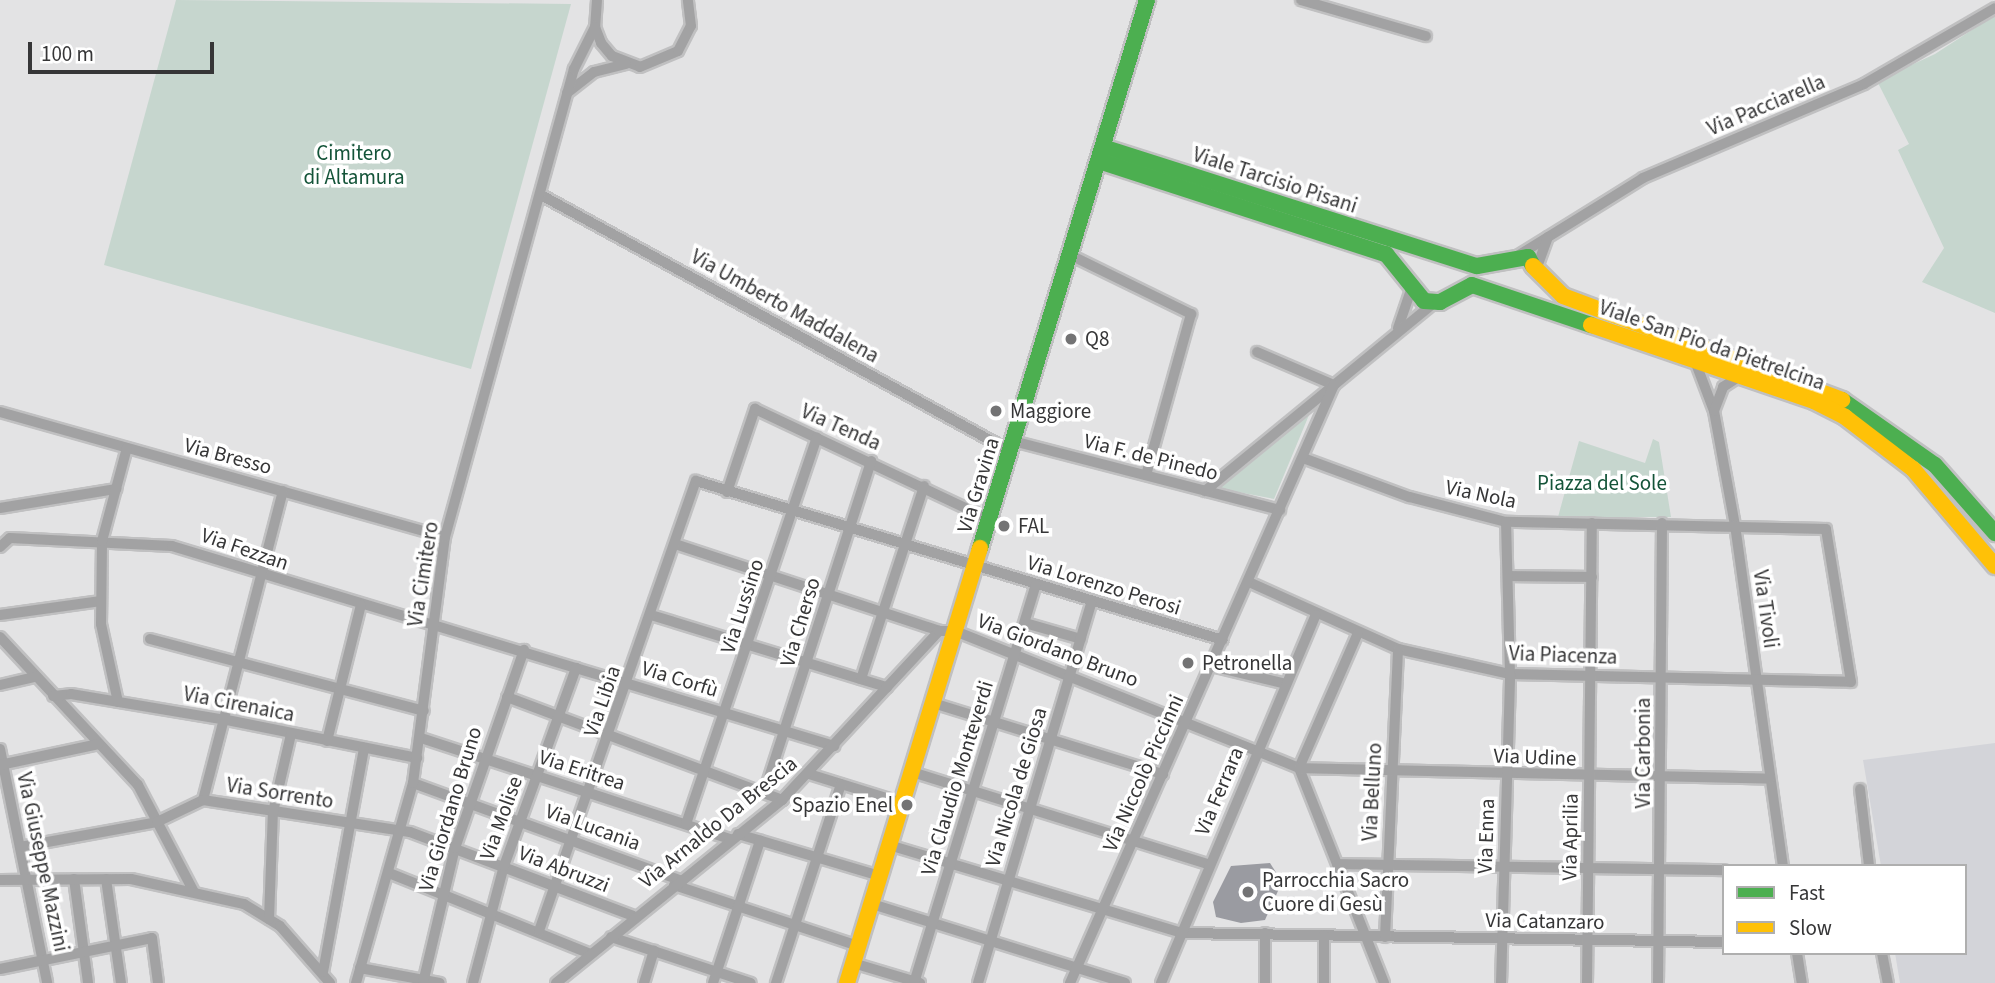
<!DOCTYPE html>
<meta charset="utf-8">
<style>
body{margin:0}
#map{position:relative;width:1995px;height:983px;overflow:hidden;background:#e3e3e4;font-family:"Source Sans 3",sans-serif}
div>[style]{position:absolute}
.built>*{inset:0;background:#d3d4d9}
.green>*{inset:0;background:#c6d6ce}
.building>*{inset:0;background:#9a9ba1}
.roads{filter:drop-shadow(2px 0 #c0c0c1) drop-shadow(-2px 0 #c0c0c1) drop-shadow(0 2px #c0c0c1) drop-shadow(0 -2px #c0c0c1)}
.street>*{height:10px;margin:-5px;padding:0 5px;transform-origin:5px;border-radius:5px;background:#a2a2a3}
.fast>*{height:16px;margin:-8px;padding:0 8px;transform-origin:8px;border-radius:8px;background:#4caf50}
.slow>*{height:16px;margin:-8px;padding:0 8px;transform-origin:8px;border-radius:8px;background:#ffc107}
.dots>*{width:19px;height:19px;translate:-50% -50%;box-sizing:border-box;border:4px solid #fff;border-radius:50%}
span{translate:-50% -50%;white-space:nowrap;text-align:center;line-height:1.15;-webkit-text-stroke:7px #fff;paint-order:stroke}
.street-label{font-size:21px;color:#363637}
.park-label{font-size:21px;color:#145439}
.poi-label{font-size:21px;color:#363637}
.left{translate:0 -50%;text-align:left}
.right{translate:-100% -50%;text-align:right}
.legend{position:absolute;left:1722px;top:864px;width:245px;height:91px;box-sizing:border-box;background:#fff;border:2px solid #afafaf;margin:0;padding:9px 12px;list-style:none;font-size:21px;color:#363637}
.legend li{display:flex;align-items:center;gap:14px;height:35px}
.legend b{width:35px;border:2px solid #afafaf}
.scale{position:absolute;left:28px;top:42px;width:186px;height:32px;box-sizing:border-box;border:4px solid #363637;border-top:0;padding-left:9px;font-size:21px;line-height:24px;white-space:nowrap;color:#363637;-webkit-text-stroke:5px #fff;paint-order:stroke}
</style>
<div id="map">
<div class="built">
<div style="clip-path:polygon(1995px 743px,1995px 983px,1900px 983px,1895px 953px,1965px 953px,1965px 866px,1881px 866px,1863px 760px)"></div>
</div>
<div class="green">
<div style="clip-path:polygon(176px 0,571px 4px,471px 369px,104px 265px)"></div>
<div style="clip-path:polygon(1995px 15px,1995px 313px,1922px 282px,1944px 248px,1898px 150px,1909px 144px,1877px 81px,1935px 54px)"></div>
<div style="clip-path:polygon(1309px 415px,1274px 499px,1217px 488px)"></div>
<div style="clip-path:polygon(1653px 439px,1659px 442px,1671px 517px,1558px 517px,1579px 441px,1645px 463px)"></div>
</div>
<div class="building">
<div style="clip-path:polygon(1270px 863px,1282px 882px,1265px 920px,1241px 923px,1216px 917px,1213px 902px,1231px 866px)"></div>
</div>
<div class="roads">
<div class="street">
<div style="left:597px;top:0;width:27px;rotate:94deg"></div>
<div style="left:595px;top:27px;width:17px;rotate:69deg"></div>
<div style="left:601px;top:43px;width:17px;rotate:50deg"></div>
<div style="left:612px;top:56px;width:30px;rotate:21deg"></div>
<div style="left:640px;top:67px;width:41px;rotate:-22.8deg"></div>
<div style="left:678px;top:51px;width:28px;rotate:-63deg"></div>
<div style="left:691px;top:26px;width:26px;rotate:-97deg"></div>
<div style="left:1301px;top:0;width:130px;rotate:16.1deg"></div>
<div style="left:567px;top:93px;width:34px;rotate:-38deg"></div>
<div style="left:594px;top:72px;width:33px;rotate:-14deg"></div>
<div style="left:541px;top:195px;width:534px;rotate:28.63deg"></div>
<div style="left:1070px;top:255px;width:135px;rotate:26deg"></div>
<div style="left:1191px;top:314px;width:167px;rotate:105.6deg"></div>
<div style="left:1519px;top:255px;width:146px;rotate:-31.8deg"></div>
<div style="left:1643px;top:178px;width:240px;rotate:-23deg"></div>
<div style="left:1864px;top:84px;width:151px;rotate:-30.1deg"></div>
<div style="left:1537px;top:267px;width:32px;rotate:-70deg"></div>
<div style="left:1398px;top:328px;width:40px;rotate:-71.1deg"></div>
<div style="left:1257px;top:352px;width:84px;rotate:23.2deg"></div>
<div style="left:1695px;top:361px;width:53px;rotate:69.2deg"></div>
<div style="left:1714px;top:411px;width:116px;rotate:79.6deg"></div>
<div style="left:1735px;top:525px;width:344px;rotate:82deg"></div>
<div style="left:1714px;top:411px;width:26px;rotate:-69deg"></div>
<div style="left:1723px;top:387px;width:20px;rotate:-33deg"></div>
<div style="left:0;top:412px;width:462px;rotate:15.7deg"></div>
<div style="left:1013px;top:441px;width:276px;rotate:14.5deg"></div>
<div style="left:1205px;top:491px;width:295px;rotate:-39.4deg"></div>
<div style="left:727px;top:492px;width:88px;rotate:-71.4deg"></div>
<div style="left:755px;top:409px;width:259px;rotate:25.2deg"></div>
<div style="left:0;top:508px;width:118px;rotate:-9.3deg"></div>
<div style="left:675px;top:544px;width:278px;rotate:18.2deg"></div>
<div style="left:0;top:547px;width:13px;rotate:-42deg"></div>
<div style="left:10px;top:538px;width:162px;rotate:2.8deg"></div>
<div style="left:172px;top:546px;width:692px;rotate:16.81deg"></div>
<div style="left:1508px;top:576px;width:84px;rotate:0.7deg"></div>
<div style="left:1249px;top:582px;width:163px;rotate:24.2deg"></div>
<div style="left:1398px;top:649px;width:115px;rotate:12.6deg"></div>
<div style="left:1510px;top:674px;width:341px;rotate:1.3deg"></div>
<div style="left:1851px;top:682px;width:155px;rotate:-99.3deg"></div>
<div style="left:1826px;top:529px;width:320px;rotate:-178.7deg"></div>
<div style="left:1506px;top:522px;width:100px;rotate:-165.5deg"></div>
<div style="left:1409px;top:497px;width:113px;rotate:-159.8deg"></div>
<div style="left:0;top:615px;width:102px;rotate:-7.9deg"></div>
<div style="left:651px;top:615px;width:247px;rotate:17deg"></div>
<div style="left:1025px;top:623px;width:58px;rotate:15.9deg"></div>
<div style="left:0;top:637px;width:202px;rotate:47deg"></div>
<div style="left:138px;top:785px;width:119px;rotate:62.4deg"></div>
<div style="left:150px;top:639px;width:283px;rotate:14.7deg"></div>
<div style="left:1211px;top:666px;width:77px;rotate:13.5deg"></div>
<div style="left:861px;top:679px;width:203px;rotate:-71.9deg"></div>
<div style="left:0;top:685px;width:37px;rotate:-13deg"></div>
<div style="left:53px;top:696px;width:18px;rotate:-6deg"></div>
<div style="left:71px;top:694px;width:158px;rotate:9.5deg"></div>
<div style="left:227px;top:720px;width:194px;rotate:11.3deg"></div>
<div style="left:507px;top:697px;width:294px;rotate:20.5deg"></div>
<div style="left:118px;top:702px;width:80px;rotate:-102.3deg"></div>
<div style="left:101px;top:624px;width:83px;rotate:-89.3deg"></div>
<div style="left:102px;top:541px;width:96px;rotate:-75deg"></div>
<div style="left:933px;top:703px;width:241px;rotate:17.2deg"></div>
<div style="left:421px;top:738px;width:325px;rotate:18.1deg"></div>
<div style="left:327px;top:741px;width:140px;rotate:-76deg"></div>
<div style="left:0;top:749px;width:239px;rotate:78.6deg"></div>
<div style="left:0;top:765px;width:101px;rotate:-12deg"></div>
<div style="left:1299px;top:768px;width:231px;rotate:68.4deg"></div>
<div style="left:1299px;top:768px;width:147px;rotate:-66.4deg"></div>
<div style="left:912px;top:772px;width:312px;rotate:17.3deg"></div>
<div style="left:809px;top:774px;width:97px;rotate:17.3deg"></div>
<div style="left:413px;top:783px;width:284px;rotate:20deg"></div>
<div style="left:1860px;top:789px;width:78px;rotate:83.3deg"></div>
<div style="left:764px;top:793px;width:349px;rotate:-72.1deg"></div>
<div style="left:203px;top:800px;width:319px;rotate:-75.5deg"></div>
<div style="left:686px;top:824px;width:408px;rotate:-71.3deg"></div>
<div style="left:738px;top:834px;width:148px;rotate:16.5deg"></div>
<div style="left:889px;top:845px;width:306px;rotate:16.7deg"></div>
<div style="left:1182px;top:933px;width:542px;rotate:0.95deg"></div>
<div style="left:20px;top:847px;width:139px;rotate:-10.3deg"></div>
<div style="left:157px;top:822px;width:51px;rotate:-25.6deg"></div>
<div style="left:203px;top:800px;width:209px;rotate:8.8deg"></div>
<div style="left:410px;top:832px;width:238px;rotate:20.6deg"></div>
<div style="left:1337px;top:864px;width:387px;rotate:0.9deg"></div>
<div style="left:389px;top:873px;width:217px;rotate:21.9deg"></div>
<div style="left:74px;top:879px;width:105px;rotate:82.3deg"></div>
<div style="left:106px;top:879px;width:105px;rotate:81.8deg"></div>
<div style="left:0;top:880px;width:131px;rotate:-0.4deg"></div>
<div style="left:131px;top:879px;width:116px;rotate:12.5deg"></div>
<div style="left:244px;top:904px;width:42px;rotate:31.4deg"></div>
<div style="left:280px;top:926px;width:76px;rotate:48.7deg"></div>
<div style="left:674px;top:885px;width:194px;rotate:18.3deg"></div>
<div style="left:872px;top:904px;width:265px;rotate:17.3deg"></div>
<div style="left:269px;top:919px;width:107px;rotate:-87.9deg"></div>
<div style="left:273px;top:812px;width:80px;rotate:-77deg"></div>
<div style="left:539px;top:931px;width:477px;rotate:-70.8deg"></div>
<div style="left:696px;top:481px;width:550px;rotate:16.79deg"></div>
<div style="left:611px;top:937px;width:147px;rotate:18.2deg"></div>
<div style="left:1385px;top:937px;width:288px;rotate:-87.4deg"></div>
<div style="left:1797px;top:953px;width:30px;rotate:81deg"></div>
<div style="left:1882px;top:953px;width:31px;rotate:79deg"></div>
<div style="left:853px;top:963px;width:70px;rotate:16.6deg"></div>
<div style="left:360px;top:968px;width:81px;rotate:10.6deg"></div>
<div style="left:0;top:969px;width:155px;rotate:-11.5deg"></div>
<div style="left:152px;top:938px;width:45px;rotate:82.4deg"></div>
<div style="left:323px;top:972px;width:228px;rotate:-79.6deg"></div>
<div style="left:356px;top:983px;width:208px;rotate:-74.1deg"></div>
<div style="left:413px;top:783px;width:248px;rotate:-82.6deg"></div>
<div style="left:445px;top:537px;width:485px;rotate:-74.6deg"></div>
<div style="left:574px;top:69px;width:47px;rotate:-63.4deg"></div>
<div style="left:423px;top:983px;width:139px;rotate:-76.7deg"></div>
<div style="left:455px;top:848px;width:210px;rotate:-70.8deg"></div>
<div style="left:473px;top:983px;width:121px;rotate:-75.2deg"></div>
<div style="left:504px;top:866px;width:211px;rotate:-70deg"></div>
<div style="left:556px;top:983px;width:291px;rotate:-39deg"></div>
<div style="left:782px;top:800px;width:231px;rotate:-47.1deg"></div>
<div style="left:939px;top:631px;width:16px"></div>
<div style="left:955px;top:631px;width:370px;rotate:21.7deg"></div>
<div style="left:1299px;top:768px;width:471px;rotate:1.3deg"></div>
<div style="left:644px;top:983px;width:34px;rotate:-73deg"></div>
<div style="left:713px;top:983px;width:150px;rotate:-71.7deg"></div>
<div style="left:776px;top:983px;width:209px;rotate:-71.9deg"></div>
<div style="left:914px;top:983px;width:416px;rotate:-73deg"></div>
<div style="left:978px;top:983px;width:396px;rotate:-73.4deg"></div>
<div style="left:1070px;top:983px;width:654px;rotate:-66.18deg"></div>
<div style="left:1161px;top:983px;width:399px;rotate:-67.2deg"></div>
<div style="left:1265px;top:983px;width:50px;rotate:-90deg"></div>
<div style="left:1324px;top:983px;width:48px;rotate:-90deg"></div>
<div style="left:1501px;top:983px;width:309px;rotate:-88.3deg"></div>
<div style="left:1510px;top:674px;width:152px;rotate:-91.5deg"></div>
<div style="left:1587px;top:983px;width:460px;rotate:-89.4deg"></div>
<div style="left:1658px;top:983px;width:460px;rotate:-89.5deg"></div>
</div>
<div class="fast">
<div style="left:1103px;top:147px;width:392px;rotate:17.7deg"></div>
<div style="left:1477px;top:266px;width:52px;rotate:-10deg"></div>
<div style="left:1528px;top:257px;width:10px;rotate:61deg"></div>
<div style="left:1099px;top:161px;width:302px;rotate:18deg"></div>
<div style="left:1386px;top:254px;width:60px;rotate:51deg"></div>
<div style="left:1424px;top:301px;width:16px;rotate:4deg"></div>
<div style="left:1440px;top:302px;width:36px;rotate:-28deg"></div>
<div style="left:1472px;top:285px;width:126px;rotate:18.6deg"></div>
<div style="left:1842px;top:400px;width:113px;rotate:35deg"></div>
<div style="left:1935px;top:465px;width:91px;rotate:48.6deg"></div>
<div style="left:980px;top:548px;width:573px;rotate:-73.05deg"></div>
</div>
<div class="slow">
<div style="left:1533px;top:266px;width:42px;rotate:45deg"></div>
<div style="left:1563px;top:296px;width:298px;rotate:20.4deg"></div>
<div style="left:1591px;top:325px;width:236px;rotate:18.8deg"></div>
<div style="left:1814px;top:401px;width:35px;rotate:27deg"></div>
<div style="left:1845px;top:417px;width:86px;rotate:37.4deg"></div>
<div style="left:1913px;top:469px;width:127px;rotate:49.8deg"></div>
<div style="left:847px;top:983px;width:455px;rotate:-73deg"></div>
</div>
</div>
<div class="dots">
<div style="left:1071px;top:339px;background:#737374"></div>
<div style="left:996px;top:411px;background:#737374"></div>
<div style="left:1004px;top:526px;background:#737374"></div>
<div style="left:1188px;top:663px;background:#737374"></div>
<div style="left:907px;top:805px;background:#737374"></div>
<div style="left:1248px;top:892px;background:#737374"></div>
</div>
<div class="street-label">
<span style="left:1766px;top:105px;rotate:-23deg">Via Pacciarella</span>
<span style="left:1275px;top:180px;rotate:18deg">Viale Tarcisio Pisani</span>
<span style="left:785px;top:306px;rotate:29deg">Via Umberto Maddalena</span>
<span style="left:1712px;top:345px;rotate:19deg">Viale San Pio da Pietrelcina</span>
<span style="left:841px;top:427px;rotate:24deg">Via Tenda</span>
<span style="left:228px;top:456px;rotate:15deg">Via Bresso</span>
<span style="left:1151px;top:457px;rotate:14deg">Via F. de Pinedo</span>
<span style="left:978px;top:485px;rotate:-73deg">Via Gravina</span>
<span style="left:1481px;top:494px;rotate:12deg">Via Nola</span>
<span style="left:245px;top:549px;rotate:19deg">Via Fezzan</span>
<span style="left:423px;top:574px;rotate:-81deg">Via Cimitero</span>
<span style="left:1104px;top:585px;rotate:17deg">Via Lorenzo Perosi</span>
<span style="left:742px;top:606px;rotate:-72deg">Via Lussino</span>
<span style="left:1766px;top:609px;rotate:82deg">Via Tivoli</span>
<span style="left:800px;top:622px;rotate:-73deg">Via Cherso</span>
<span style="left:1058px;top:650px;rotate:21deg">Via Giordano Bruno</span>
<span style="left:1563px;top:655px;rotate:2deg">Via Piacenza</span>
<span style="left:680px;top:679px;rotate:17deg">Via Corfù</span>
<span style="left:602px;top:701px;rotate:-71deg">Via Libia</span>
<span style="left:239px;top:704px;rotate:11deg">Via Cirenaica</span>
<span style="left:1643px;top:753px;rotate:-90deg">Via Carbonia</span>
<span style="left:1535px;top:757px;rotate:2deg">Via Udine</span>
<span style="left:582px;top:770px;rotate:18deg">Via Eritrea</span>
<span style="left:1143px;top:773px;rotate:-66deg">Via Niccolò Piccinni</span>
<span style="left:957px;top:778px;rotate:-73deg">Via Claudio Monteverdi</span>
<span style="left:1016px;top:787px;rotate:-73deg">Via Nicola de Giosa</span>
<span style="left:1219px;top:791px;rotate:-67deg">Via Ferrara</span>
<span style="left:1372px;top:792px;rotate:-87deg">Via Belluno</span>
<span style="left:280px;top:793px;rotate:9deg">Via Sorrento</span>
<span style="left:450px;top:809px;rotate:-73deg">Via Giordano Bruno</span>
<span style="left:501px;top:818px;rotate:-70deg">Via Molise</span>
<span style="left:718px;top:822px;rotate:-39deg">Via Arnaldo Da Brescia</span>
<span style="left:593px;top:827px;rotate:20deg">Via Lucania</span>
<span style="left:1486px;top:836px;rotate:-88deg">Via Enna</span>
<span style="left:1570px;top:837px;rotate:-89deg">Via Aprilia</span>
<span style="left:43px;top:862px;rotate:78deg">Via Giuseppe Mazzini</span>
<span style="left:564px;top:869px;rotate:21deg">Via Abruzzi</span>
<span style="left:1545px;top:921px;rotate:1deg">Via Catanzaro</span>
</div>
<div class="park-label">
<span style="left:354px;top:165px">Cimitero<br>di Altamura</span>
<span style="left:1602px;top:483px">Piazza del Sole</span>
</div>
<div class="poi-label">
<span class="left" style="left:1085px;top:339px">Q8</span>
<span class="left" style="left:1010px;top:411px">Maggiore</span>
<span class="left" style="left:1018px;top:526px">FAL</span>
<span class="left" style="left:1202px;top:663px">Petronella</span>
<span class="right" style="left:893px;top:805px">Spazio Enel</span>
<span class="left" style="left:1262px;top:892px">Parrocchia Sacro<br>Cuore di Gesù</span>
</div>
<ul class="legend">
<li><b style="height:9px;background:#4caf50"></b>Fast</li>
<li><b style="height:9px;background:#ffc107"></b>Slow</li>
</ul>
<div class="scale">100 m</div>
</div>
